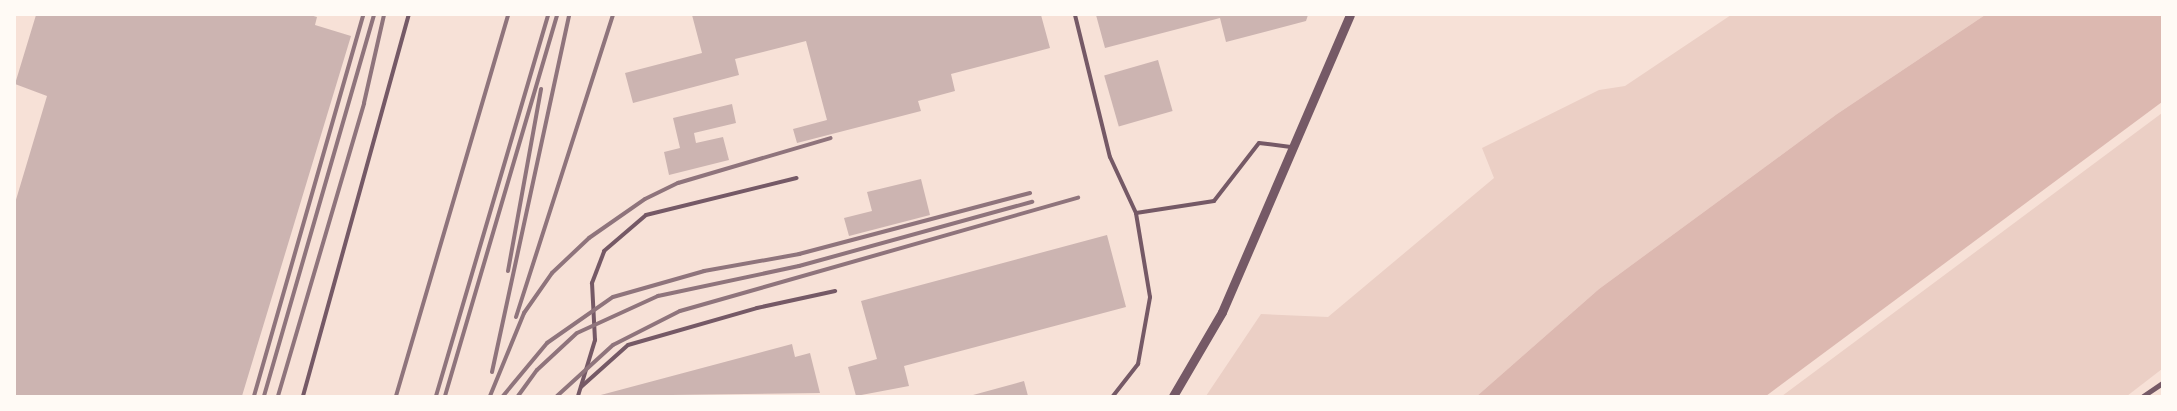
<!DOCTYPE html>
<style>
body{margin:0}
#map{position:relative;width:2177px;height:411px;overflow:hidden;background:#f7e1d7;font-family:Lato,sans-serif}
div>[style]{position:absolute}
.green>*{inset:0;background:#ebcfc5}
.water>*{inset:0;background:#dcb8b0}
.building>*{inset:0;background:#ccb4b1;transform-origin:0 0}
.service>*{height:4px;margin:-2px;padding:0 2px;transform-origin:2px;border-radius:2px;background:#755966}
.minor>*{height:5px;margin:-2.5px;padding:0 2.5px;transform-origin:2.5px;border-radius:2.5px;background:#755966}
.tertiary>*{height:9px;margin:-4.5px;padding:0 4.5px;transform-origin:4.5px;border-radius:4.5px;background:#755966}
.rail>*{height:4px;margin:-2px;padding:0 2px;transform-origin:2px;border-radius:2px;background:#8f747c}
span{translate:-50% -50%;white-space:nowrap;text-align:center;line-height:1.15;-webkit-text-stroke:4px #fffaf5;paint-order:stroke}
.frame{position:absolute;inset:0;border:16px solid #fffaf5;pointer-events:none}
</style>
<div id="map">
<div class="green">
<div style="clip-path:polygon(1731px 15px,1985px 15px,1837px 114px,1599px 289px,1477px 396px,1206px 396px,1261px 314px,1328px 317px,1494px 178px,1482px 148px,1599px 90px,1625px 86px)"></div>
<div style="clip-path:polygon(2162px 113px,2162px 369px,2127px 396px,1782px 396px)"></div>
</div>
<div class="water">
<div style="clip-path:polygon(1985px 15px,2162px 15px,2162px 102px,1766px 396px,1477px 396px,1599px 289px,1837px 114px)"></div>
</div>
<div class="building">
<div style="clip-path:polygon(36px 15px,310px 15px,317px 17px,315px 25px,351px 36px,242px 396px,15px 396px,15px 203px,47px 96px,15px 84px)"></div>
<div style="clip-path:polygon(692px 15px,1041px 15px,1050px 48px,951px 74px,955px 91px,918px 101px,921px 111px,797px 143px,793px 129px,827px 120px,806px 41px,735px 59px,739px 75px,633px 103px,625px 73px,702px 53px)"></div>
<div style="clip-path:polygon(1096px 15px,1308px 15px,1306px 21px,1226px 42px,1220px 18px,1105px 48px)"></div>
<div style="left:1158px;top:60px;width:53px;height:56px;rotate:74deg"></div>
<div style="clip-path:polygon(732px 104px,736px 123px,694px 133px,696px 143px,723px 137px,729px 160px,669px 175px,664px 152px,680px 148px,673px 118px)"></div>
<div style="clip-path:polygon(921px 179px,930px 215px,849px 236px,844px 218px,872px 211px,867px 192px)"></div>
<div style="clip-path:polygon(1107px 235px,1126px 307px,904px 366px,909px 386px,856px 396px,848px 367px,877px 359px,861px 301px)"></div>
<div style="clip-path:polygon(792px 344px,795px 357px,810px 353px,820px 393px,597px 396px)"></div>
<div style="clip-path:polygon(1024px 381px,1028px 396px,973px 396px,973px 395px)"></div>
</div>
<div class="service">
<div style="left:1075px;top:15px;width:146px;rotate:76.2deg"></div>
<div style="left:1110px;top:157px;width:62px;rotate:65.1deg"></div>
<div style="left:581px;top:387px;width:63px;rotate:-41.8deg"></div>
<div style="left:628px;top:345px;width:134px;rotate:-16deg"></div>
<div style="left:757px;top:308px;width:80px;rotate:-12.3deg"></div>
<div style="left:303px;top:396px;width:395px;rotate:-74.5deg"></div>
<div style="left:578px;top:396px;width:59px;rotate:-73.1deg"></div>
<div style="left:595px;top:340px;width:57px;rotate:-93deg"></div>
<div style="left:592px;top:283px;width:34px;rotate:-69deg"></div>
<div style="left:604px;top:251px;width:55px;rotate:-40.6deg"></div>
<div style="left:646px;top:215px;width:155px;rotate:-13.8deg"></div>
<div style="left:1113px;top:396px;width:41px;rotate:-52deg"></div>
<div style="left:1138px;top:364px;width:68px;rotate:-79.8deg"></div>
<div style="left:1150px;top:297px;width:85px;rotate:-99.5deg"></div>
<div style="left:1136px;top:213px;width:79px;rotate:-8.7deg"></div>
<div style="left:1214px;top:201px;width:73px;rotate:-52.2deg"></div>
<div style="left:1259px;top:143px;width:34px;rotate:7deg"></div>
</div>
<div class="minor">
<div style="left:2143px;top:396px;width:23px;rotate:-34deg"></div>
</div>
<div class="tertiary">
<div style="left:1173px;top:396px;width:97px;rotate:-59.7deg"></div>
<div style="left:1222px;top:312px;width:323px;rotate:-66.7deg"></div>
</div>
<div class="rail">
<div style="left:508px;top:271px;width:185px;rotate:-79.7deg"></div>
<div style="left:516px;top:317px;width:317px;rotate:-72.2deg"></div>
<div style="left:492px;top:372px;width:365px;rotate:-77.8deg"></div>
<div style="left:254px;top:396px;width:396px;rotate:-74deg"></div>
<div style="left:264px;top:396px;width:397px;rotate:-73.9deg"></div>
<div style="left:278px;top:396px;width:305px;rotate:-73.6deg"></div>
<div style="left:364px;top:103px;width:90px;rotate:-77.2deg"></div>
<div style="left:396px;top:396px;width:397px;rotate:-73.6deg"></div>
<div style="left:436px;top:396px;width:397px;rotate:-73.6deg"></div>
<div style="left:445px;top:396px;width:397px;rotate:-73.6deg"></div>
<div style="left:490px;top:396px;width:90px;rotate:-67.7deg"></div>
<div style="left:524px;top:313px;width:49px;rotate:-55deg"></div>
<div style="left:552px;top:273px;width:51px;rotate:-43.4deg"></div>
<div style="left:589px;top:238px;width:68px;rotate:-34.9deg"></div>
<div style="left:645px;top:199px;width:37px;rotate:-26deg"></div>
<div style="left:678px;top:183px;width:159px;rotate:-16.4deg"></div>
<div style="left:503px;top:396px;width:69px;rotate:-50.3deg"></div>
<div style="left:547px;top:343px;width:80px;rotate:-34.9deg"></div>
<div style="left:613px;top:297px;width:95px;rotate:-15.9deg"></div>
<div style="left:704px;top:271px;width:97px;rotate:-10.1deg"></div>
<div style="left:799px;top:254px;width:239px;rotate:-14.8deg"></div>
<div style="left:518px;top:396px;width:32px;rotate:-54deg"></div>
<div style="left:537px;top:370px;width:54px;rotate:-42.8deg"></div>
<div style="left:577px;top:333px;width:89px;rotate:-24.6deg"></div>
<div style="left:658px;top:296px;width:144px;rotate:-12deg"></div>
<div style="left:799px;top:266px;width:242px;rotate:-15.4deg"></div>
<div style="left:557px;top:396px;width:76px;rotate:-42.3deg"></div>
<div style="left:613px;top:345px;width:75px;rotate:-26.9deg"></div>
<div style="left:680px;top:311px;width:414px;rotate:-15.9deg"></div>
</div>
<div class="frame"></div>
</div>
